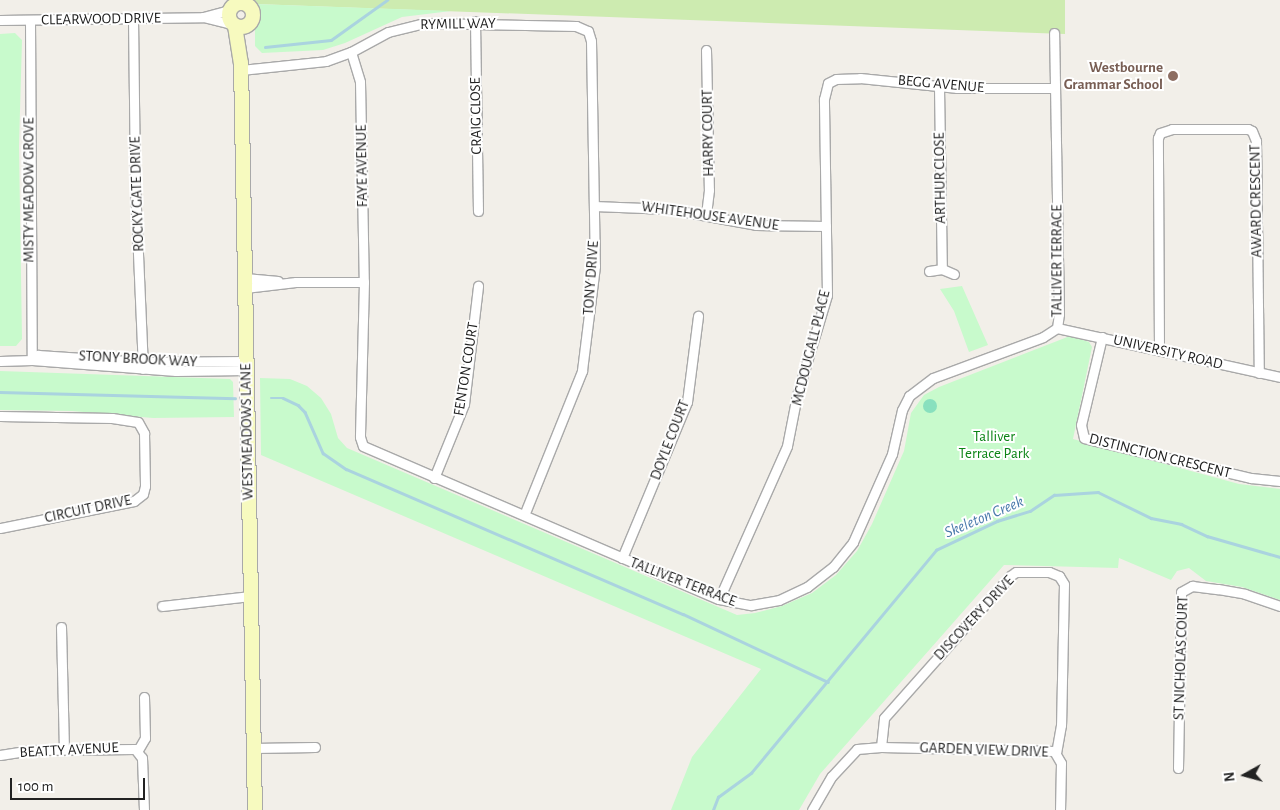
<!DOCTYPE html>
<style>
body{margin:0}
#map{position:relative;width:1280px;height:810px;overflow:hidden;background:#f2efe9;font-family:"Alegreya Sans",sans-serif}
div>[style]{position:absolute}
.grass>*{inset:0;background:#cdebb0}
.park>*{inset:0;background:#c8facc}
.pitch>*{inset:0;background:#88e0be}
.round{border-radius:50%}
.stream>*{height:2.5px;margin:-1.25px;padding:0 1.25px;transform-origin:1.25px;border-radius:1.25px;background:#aad3df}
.roads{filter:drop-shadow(1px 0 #a9a9a9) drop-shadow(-1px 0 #a9a9a9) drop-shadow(0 1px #a9a9a9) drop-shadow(0 -1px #a9a9a9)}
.street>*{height:9px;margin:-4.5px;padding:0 4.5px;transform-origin:4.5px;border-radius:4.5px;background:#fff}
.secondary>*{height:14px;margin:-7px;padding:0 7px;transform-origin:7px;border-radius:7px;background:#f7fabf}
.secondary>.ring{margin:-7px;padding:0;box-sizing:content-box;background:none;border:14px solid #f7fabf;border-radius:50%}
.dots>*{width:14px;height:14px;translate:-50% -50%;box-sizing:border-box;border:2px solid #fff;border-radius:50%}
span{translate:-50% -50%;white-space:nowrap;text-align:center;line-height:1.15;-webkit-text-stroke:4px #fff;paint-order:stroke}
.street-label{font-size:15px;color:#222}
.education-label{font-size:15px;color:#785e54;font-weight:700}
.right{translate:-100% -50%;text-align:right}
.park-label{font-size:15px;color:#0c8416}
.water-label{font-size:16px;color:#4a7aab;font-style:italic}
.north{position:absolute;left:1220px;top:750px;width:50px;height:50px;-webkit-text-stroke:4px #fff;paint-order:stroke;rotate:263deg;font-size:14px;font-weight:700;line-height:20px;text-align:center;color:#222}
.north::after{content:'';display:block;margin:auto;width:18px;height:22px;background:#222;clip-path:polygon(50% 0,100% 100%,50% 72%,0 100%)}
.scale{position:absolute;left:10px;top:778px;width:135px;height:22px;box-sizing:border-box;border:2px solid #222;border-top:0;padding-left:6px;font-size:15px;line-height:18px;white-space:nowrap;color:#222;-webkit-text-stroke:4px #fff;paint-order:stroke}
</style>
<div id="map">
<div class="grass">
<div style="clip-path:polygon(255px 0,1065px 0,1065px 34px,255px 4px)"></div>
</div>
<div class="park">
<div style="clip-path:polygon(255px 4px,451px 11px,402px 17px,345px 43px,323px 50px,262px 53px,255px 46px)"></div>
<div style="clip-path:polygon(15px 33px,22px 40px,19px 146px,22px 339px,16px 346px,0 346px,0 34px)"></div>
<div style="clip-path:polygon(962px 286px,988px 345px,969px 352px,954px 311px,940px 289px)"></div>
<div style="clip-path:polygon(1070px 336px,1089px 342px,1092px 347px,1073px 439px,1239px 484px,1280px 489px,1280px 600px,1242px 587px,1206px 581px,1189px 568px,1177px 571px,1171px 580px,1119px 558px,1118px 568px,1004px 565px,820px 774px,799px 810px,671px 810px,692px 757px,761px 669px,261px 455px,260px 378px,290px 379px,307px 386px,321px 398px,331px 414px,338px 438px,347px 448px,737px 615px,755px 613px,782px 606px,812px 593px,836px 575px,857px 551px,872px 524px,904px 451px,911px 413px,924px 395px,939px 387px)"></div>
<div style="clip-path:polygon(0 371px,230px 379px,233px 382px,234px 417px,153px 418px,72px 411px,0 410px)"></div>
</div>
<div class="pitch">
<div class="round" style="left:923px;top:399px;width:14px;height:14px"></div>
</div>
<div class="stream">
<div style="left:265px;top:47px;width:66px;rotate:-6.1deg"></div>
<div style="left:331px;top:40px;width:69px;rotate:-35.5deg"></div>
<div style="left:0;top:392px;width:235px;rotate:1.5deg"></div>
<div style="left:271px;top:398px;width:12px"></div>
<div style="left:283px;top:398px;width:17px;rotate:25deg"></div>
<div style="left:298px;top:405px;width:10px;rotate:45deg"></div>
<div style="left:305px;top:412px;width:45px;rotate:66.3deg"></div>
<div style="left:323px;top:453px;width:28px;rotate:35deg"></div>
<div style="left:346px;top:469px;width:367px;rotate:23.3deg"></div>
<div style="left:683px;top:614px;width:160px;rotate:25.1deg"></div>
<div style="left:713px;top:810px;width:14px;rotate:-69deg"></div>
<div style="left:718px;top:797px;width:41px;rotate:-36deg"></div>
<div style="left:751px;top:773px;width:290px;rotate:-50.3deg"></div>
<div style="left:936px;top:550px;width:68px;rotate:-25.4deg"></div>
<div style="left:997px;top:521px;width:34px;rotate:-17deg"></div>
<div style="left:1030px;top:511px;width:29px;rotate:-34deg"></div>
<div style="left:1054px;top:495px;width:44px;rotate:-3.9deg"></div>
<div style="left:1098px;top:492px;width:59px;rotate:26.1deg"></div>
<div style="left:1151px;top:518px;width:31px;rotate:11deg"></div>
<div style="left:1181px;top:524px;width:29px;rotate:25deg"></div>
<div style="left:1207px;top:536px;width:76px;rotate:16deg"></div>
</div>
<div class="roads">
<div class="street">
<div style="left:203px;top:17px;width:30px;rotate:14deg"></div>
<div style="left:133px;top:18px;width:167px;rotate:89.3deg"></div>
<div style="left:135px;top:185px;width:184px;rotate:87.5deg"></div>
<div style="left:0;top:20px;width:203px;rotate:-0.8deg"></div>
<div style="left:203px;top:17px;width:28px;rotate:-15deg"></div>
<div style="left:30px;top:20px;width:340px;rotate:89.7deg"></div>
<div style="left:475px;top:21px;width:190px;rotate:89.1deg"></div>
<div style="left:706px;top:50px;width:140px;rotate:88.8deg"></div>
<div style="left:709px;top:190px;width:25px;rotate:97deg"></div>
<div style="left:351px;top:52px;width:31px;rotate:73deg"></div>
<div style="left:360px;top:82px;width:200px;rotate:88.9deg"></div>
<div style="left:364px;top:282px;width:155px;rotate:91.5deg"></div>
<div style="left:360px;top:437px;width:9px;rotate:72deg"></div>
<div style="left:363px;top:446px;width:387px;rotate:23.3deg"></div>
<div style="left:719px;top:599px;width:33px;rotate:11deg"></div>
<div style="left:751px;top:605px;width:28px;rotate:-10deg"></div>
<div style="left:779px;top:600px;width:31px;rotate:-25deg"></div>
<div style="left:807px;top:587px;width:33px;rotate:-38deg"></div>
<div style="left:833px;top:567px;width:32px;rotate:-51deg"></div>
<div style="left:853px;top:542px;width:96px;rotate:-66.1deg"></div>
<div style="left:892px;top:454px;width:45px;rotate:-77.2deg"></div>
<div style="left:902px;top:410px;width:16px;rotate:-63deg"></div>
<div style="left:909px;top:396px;width:30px;rotate:-37deg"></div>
<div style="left:933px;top:378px;width:117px;rotate:-20.4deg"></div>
<div style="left:1043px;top:337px;width:17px;rotate:-33deg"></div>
<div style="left:1057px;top:328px;width:14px;rotate:-82deg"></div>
<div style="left:1059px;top:314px;width:281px;rotate:-91deg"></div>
<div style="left:241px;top:70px;width:85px;rotate:-6deg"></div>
<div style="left:326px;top:61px;width:27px;rotate:-20deg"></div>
<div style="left:351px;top:52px;width:42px;rotate:-28.4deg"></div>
<div style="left:388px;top:32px;width:38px;rotate:-14deg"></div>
<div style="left:425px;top:23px;width:151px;rotate:1.1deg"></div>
<div style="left:576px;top:26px;width:13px;rotate:23deg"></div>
<div style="left:588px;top:31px;width:10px;rotate:73deg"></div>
<div style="left:591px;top:41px;width:225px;rotate:89deg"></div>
<div style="left:595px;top:266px;width:106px;rotate:97.1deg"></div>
<div style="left:582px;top:371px;width:155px;rotate:111.9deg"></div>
<div style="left:939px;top:87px;width:182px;rotate:89.1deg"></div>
<div style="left:594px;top:206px;width:75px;rotate:2.3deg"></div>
<div style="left:669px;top:209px;width:88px;rotate:10.4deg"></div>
<div style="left:756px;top:225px;width:70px;rotate:0.8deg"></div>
<div style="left:929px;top:271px;width:13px;rotate:-9deg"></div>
<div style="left:942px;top:269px;width:13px;rotate:23deg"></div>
<div style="left:245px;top:278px;width:33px;rotate:5deg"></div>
<div style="left:245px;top:288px;width:51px;rotate:-6.7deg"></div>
<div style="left:296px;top:282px;width:68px"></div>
<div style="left:1057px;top:328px;width:228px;rotate:12.4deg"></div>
<div style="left:1102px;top:337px;width:90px;rotate:103.4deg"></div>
<div style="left:1081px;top:425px;width:13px;rotate:77deg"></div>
<div style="left:1084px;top:438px;width:172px;rotate:13.5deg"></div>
<div style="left:1251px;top:478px;width:29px;rotate:6deg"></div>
<div style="left:1159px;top:350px;width:212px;rotate:-90.3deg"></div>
<div style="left:1158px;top:138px;width:5px;rotate:-68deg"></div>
<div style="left:1160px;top:133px;width:13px;rotate:-18deg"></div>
<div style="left:1172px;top:129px;width:76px"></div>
<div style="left:1248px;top:129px;width:4px;rotate:27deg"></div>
<div style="left:1252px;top:131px;width:11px;rotate:68deg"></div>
<div style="left:1256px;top:141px;width:232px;rotate:89.3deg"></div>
<div style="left:32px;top:360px;width:8px;rotate:-40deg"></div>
<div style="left:38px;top:355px;width:105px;rotate:3.8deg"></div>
<div style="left:143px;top:362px;width:103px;rotate:-0.6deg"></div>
<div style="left:0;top:361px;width:32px;rotate:-2deg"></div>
<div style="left:32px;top:360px;width:144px;rotate:4.4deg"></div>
<div style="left:176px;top:371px;width:70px;rotate:-0.8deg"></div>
<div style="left:0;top:416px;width:112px;rotate:1deg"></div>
<div style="left:112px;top:418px;width:26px;rotate:9deg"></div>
<div style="left:138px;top:422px;width:13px;rotate:61deg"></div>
<div style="left:144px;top:433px;width:53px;rotate:88.9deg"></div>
<div style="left:145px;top:486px;width:8px;rotate:104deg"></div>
<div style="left:143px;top:494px;width:11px;rotate:142deg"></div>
<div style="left:134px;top:501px;width:137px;rotate:168.6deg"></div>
<div style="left:434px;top:478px;width:80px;rotate:-67.9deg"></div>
<div style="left:464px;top:404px;width:119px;rotate:-83.2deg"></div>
<div style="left:622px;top:558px;width:169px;rotate:-67.4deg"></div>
<div style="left:687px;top:402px;width:87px;rotate:-82.7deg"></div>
<div style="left:719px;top:599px;width:167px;rotate:-66deg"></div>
<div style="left:787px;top:446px;width:52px;rotate:-78.9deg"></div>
<div style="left:797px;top:395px;width:104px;rotate:-73.3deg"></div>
<div style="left:827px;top:295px;width:196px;rotate:-90.9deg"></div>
<div style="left:824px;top:99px;width:16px;rotate:-76deg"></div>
<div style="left:828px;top:83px;width:9px;rotate:-27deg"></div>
<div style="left:836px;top:79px;width:24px;rotate:-2deg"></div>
<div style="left:860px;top:78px;width:98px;rotate:5.9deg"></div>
<div style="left:957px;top:88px;width:98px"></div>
<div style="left:162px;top:606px;width:89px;rotate:-6.5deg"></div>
<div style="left:61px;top:627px;width:122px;rotate:88.6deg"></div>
<div style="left:881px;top:747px;width:29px;rotate:-84deg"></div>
<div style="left:884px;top:718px;width:190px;rotate:-48.4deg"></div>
<div style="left:1010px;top:576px;width:7px;rotate:-34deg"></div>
<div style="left:1016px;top:572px;width:33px"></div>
<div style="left:1049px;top:572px;width:11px;rotate:22deg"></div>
<div style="left:1059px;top:576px;width:9px;rotate:58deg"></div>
<div style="left:1064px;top:584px;width:141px;rotate:91.2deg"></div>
<div style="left:1061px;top:725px;width:27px;rotate:100deg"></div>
<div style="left:253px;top:748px;width:62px;rotate:-0.9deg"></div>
<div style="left:138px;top:750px;width:14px;rotate:-60deg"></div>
<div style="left:145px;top:738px;width:41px;rotate:-91.4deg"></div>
<div style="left:0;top:755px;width:32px;rotate:-9deg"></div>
<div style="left:32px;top:750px;width:103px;rotate:-0.6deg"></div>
<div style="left:135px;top:749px;width:11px;rotate:52deg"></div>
<div style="left:142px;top:758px;width:52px;rotate:87.8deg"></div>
<div style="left:1178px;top:768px;width:176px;rotate:-89deg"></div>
<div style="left:1181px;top:592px;width:13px;rotate:-29deg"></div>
<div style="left:1192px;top:586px;width:26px;rotate:7deg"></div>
<div style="left:1218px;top:589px;width:27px;rotate:10deg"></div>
<div style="left:1245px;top:594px;width:37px;rotate:19deg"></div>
<div style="left:812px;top:810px;width:39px;rotate:-60deg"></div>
<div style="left:832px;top:776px;width:37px;rotate:-47deg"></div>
<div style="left:857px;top:749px;width:24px;rotate:-5deg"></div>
<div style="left:881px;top:747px;width:173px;rotate:1.3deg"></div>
<div style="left:1054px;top:751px;width:14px;rotate:60deg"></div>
<div style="left:1061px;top:763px;width:47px;rotate:91.2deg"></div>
</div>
<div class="secondary">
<div class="ring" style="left:229px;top:3px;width:10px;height:10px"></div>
<div style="left:235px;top:26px;width:37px;rotate:81deg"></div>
<div style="left:241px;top:63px;width:747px;rotate:88.93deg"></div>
</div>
</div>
<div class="dots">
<div style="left:1173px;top:76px;background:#8d6e63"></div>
</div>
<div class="street-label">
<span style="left:101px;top:19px;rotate:-1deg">CLEARWOOD DRIVE</span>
<span style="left:458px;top:24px;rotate:-1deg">RYMILL WAY</span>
<span style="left:941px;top:84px;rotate:5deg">BEGG AVENUE</span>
<span style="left:476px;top:116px;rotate:-91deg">CRAIG CLOSE</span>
<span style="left:708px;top:133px;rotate:-91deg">HARRY COURT</span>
<span style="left:362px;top:166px;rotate:-91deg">FAYE AVENUE</span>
<span style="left:940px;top:178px;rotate:-91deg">ARTHUR CLOSE</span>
<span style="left:29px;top:190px;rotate:-90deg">MISTY MEADOW GROVE</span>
<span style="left:137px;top:194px;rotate:-92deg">ROCKY GATE DRIVE</span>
<span style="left:1256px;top:201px;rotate:-91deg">AWARD CRESCENT</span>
<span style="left:710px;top:216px;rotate:8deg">WHITEHOUSE AVENUE</span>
<span style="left:1057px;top:261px;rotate:-90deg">TALLIVER TERRACE</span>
<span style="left:591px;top:278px;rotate:-86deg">TONY DRIVE</span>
<span style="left:811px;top:348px;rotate:-76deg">MCDOUGALL PLACE</span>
<span style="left:1168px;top:352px;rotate:13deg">UNIVERSITY ROAD</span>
<span style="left:138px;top:359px;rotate:3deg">STONY BROOK WAY</span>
<span style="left:466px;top:369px;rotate:-81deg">FENTON COURT</span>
<span style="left:247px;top:432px;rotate:-91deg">WESTMEADOWS LANE</span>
<span style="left:670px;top:440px;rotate:-69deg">DOYLE COURT</span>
<span style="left:1160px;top:456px;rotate:14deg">DISTINCTION CRESCENT</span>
<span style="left:88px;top:509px;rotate:-12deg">CIRCUIT DRIVE</span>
<span style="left:683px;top:582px;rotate:21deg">TALLIVER TERRACE</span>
<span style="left:974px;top:618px;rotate:-47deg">DISCOVERY DRIVE</span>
<span style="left:1181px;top:658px;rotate:-88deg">ST NICHOLAS COURT</span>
<span style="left:69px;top:750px;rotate:-3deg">BEATTY AVENUE</span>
<span style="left:984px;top:750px;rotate:2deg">GARDEN VIEW DRIVE</span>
</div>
<div class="education-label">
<span class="right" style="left:1163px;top:76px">Westbourne<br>Grammar School</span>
</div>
<div class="park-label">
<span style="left:994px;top:445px">Talliver<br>Terrace Park</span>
</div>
<div class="water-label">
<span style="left:984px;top:517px;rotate:-23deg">Skeleton Creek</span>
</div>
<div class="north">N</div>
<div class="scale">100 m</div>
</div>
